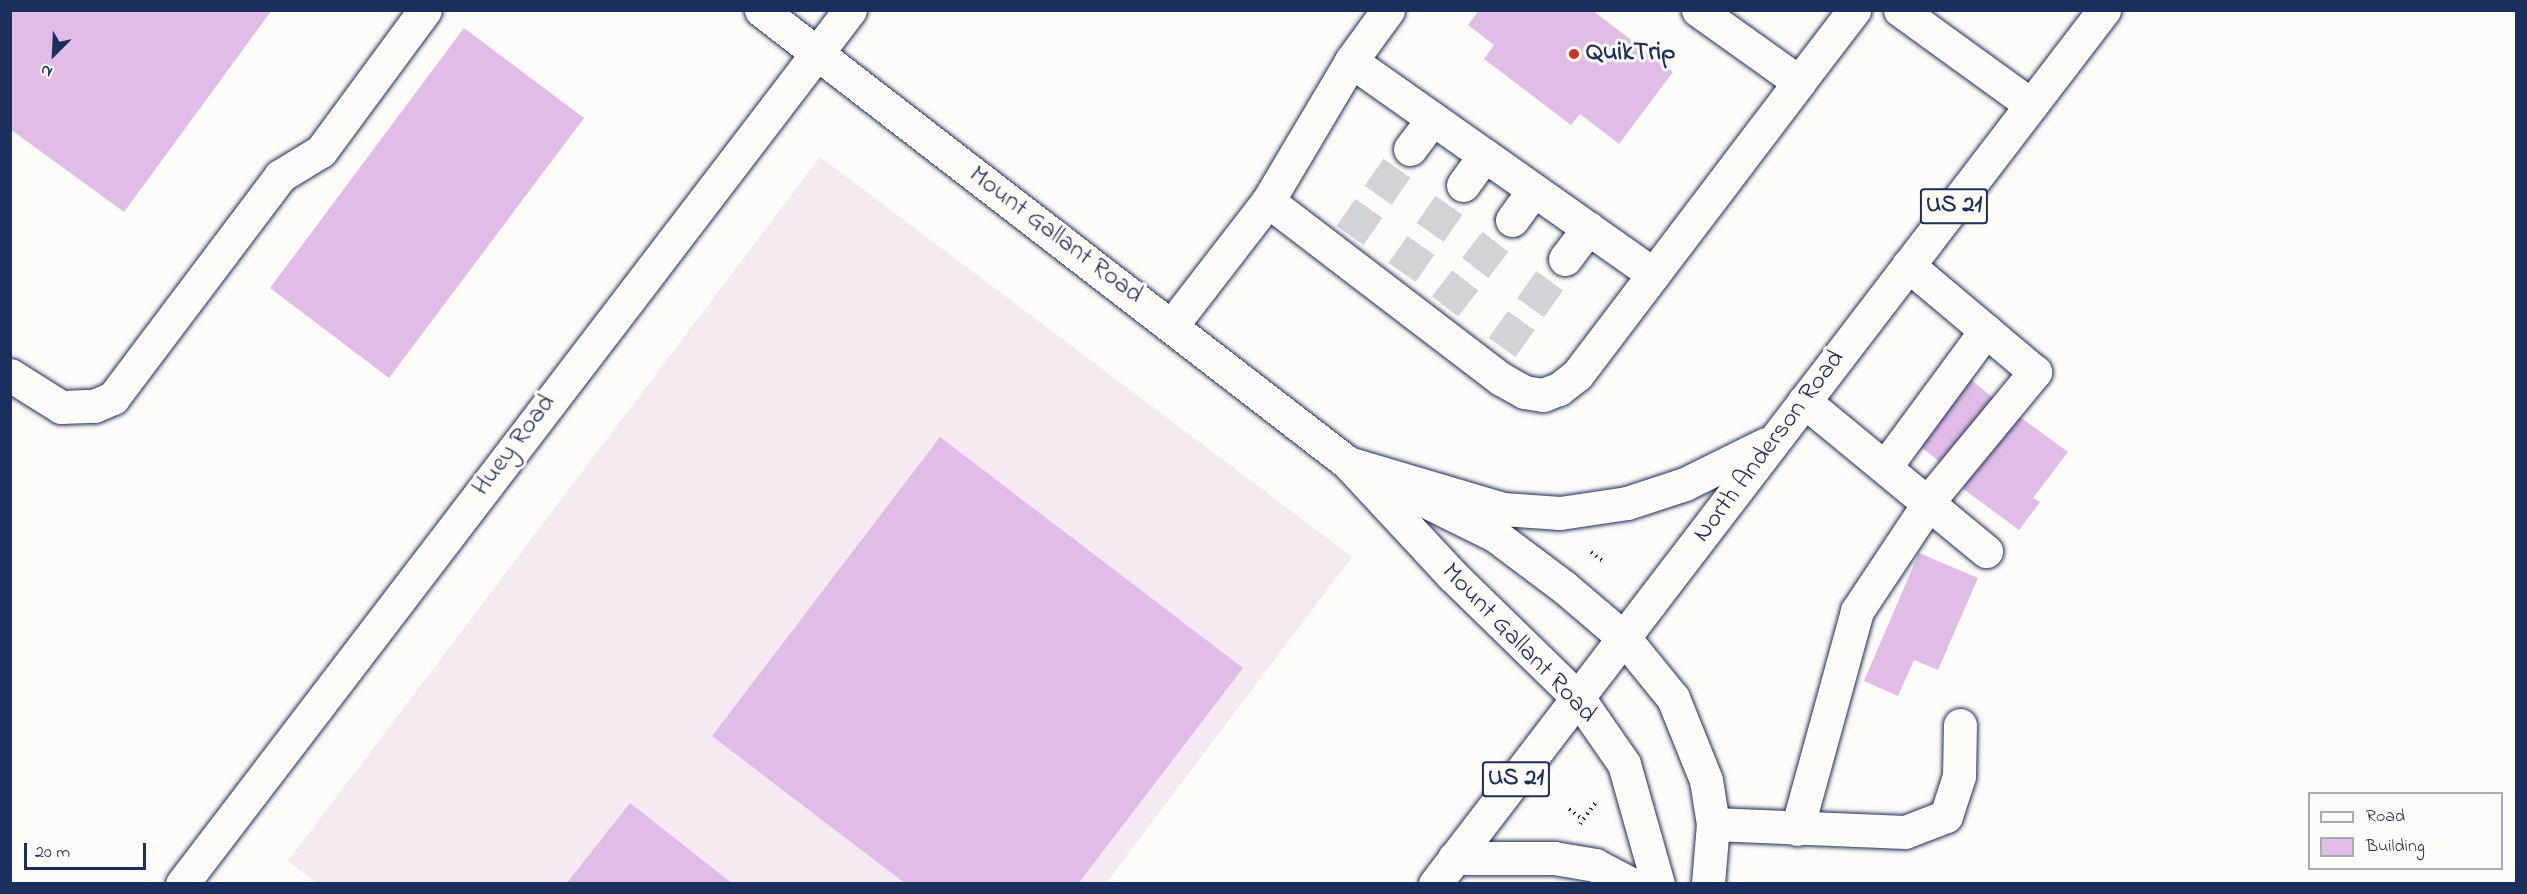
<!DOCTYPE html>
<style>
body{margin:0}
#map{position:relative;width:2527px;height:894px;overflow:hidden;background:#fdfcf7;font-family:"Indie Flower",sans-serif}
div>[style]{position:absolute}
.built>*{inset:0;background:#f5e9f2}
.building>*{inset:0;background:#e1bce6}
.minor-tunnel>*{height:33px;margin-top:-16.5px;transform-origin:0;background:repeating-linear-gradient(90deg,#d0d3d8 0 33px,transparent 0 49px)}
.path>*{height:4px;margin-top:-2px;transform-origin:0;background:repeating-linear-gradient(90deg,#1b2f5e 0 1.5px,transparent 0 6px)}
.roads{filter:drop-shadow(0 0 2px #1b2f5e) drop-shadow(0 0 2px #1b2f5e)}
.minor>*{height:33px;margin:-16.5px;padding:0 16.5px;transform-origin:16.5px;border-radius:16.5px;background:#fdfcf7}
.major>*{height:33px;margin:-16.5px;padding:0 16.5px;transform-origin:16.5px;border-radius:16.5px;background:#fdfcf7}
.dots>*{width:16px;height:16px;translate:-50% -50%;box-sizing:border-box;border:3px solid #fdfcf7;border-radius:50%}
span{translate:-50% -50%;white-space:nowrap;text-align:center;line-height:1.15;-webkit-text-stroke:6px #fdfcf7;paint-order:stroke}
.shield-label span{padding:2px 4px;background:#fdfcf7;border:2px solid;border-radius:4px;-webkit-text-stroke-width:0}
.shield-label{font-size:24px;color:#1b2f5e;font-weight:700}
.poi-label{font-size:26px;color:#1b2f5e;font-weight:700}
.left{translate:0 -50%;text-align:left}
.street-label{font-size:26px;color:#1b2f5e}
.frame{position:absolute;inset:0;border:12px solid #1b2f5e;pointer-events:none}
.legend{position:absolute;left:2308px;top:792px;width:195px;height:78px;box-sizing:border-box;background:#fdfcf7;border:2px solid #a3aaba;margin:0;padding:8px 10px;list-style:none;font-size:18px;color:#1b2f5e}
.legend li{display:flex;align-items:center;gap:12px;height:30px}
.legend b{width:30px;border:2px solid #a3aaba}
.north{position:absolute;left:24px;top:24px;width:60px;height:60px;-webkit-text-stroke:4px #fdfcf7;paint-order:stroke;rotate:204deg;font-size:16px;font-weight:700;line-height:24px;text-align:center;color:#1b2f5e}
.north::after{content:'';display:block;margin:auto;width:21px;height:27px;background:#1b2f5e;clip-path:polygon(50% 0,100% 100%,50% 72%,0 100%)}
.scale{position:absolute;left:24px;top:843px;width:122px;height:27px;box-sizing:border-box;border:3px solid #1b2f5e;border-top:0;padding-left:8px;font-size:18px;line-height:21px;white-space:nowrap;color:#1b2f5e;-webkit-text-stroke:4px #fdfcf7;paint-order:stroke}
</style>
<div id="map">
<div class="built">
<div style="clip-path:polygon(820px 157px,1352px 557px,1106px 883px,318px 884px,288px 861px)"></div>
</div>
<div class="building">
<div style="clip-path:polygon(10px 10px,272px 10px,124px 212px,10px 129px)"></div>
<div style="clip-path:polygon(1479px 10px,1592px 10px,1673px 72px,1619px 144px,1580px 114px,1571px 125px,1484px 59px,1494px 45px,1468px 25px)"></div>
<div style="clip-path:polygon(464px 28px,584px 118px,389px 378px,270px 288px)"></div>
<div style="clip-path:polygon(1962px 372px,1999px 403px,1949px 469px,1912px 440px)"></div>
<div style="clip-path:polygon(2013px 412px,2068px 452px,2033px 498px,2040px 502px,2019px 530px,1958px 485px)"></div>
<div style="clip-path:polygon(940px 437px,1243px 668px,1078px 884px,906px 884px,712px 736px)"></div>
<div style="clip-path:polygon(1919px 553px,1978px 578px,1938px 670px,1914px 660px,1898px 696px,1864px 681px)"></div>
<div style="clip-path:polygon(630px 803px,733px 884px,566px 884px)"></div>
</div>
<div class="minor-tunnel">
<div style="left:1350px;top:235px;width:105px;rotate:-55.1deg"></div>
<div style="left:1402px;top:272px;width:106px;rotate:-55deg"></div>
<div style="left:1445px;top:306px;width:109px;rotate:-52.1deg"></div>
<div style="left:1502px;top:347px;width:108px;rotate:-54.4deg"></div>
</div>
<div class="path">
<div style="left:1591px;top:552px;width:16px;rotate:38deg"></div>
<div style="left:1569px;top:809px;width:18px;rotate:38deg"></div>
<div style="left:1580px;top:824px;width:26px;rotate:-54deg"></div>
</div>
<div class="roads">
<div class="minor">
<div style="left:761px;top:10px;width:741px;rotate:37.66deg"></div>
<div style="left:1348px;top:463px;width:154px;rotate:47.1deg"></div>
<div style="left:1453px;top:576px;width:176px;rotate:44.3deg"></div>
<div style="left:1579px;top:699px;width:79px;rotate:55.3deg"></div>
<div style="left:1624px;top:764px;width:125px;rotate:74.2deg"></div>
<div style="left:1900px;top:10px;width:162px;rotate:35.9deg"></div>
<div style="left:1351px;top:61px;width:370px;rotate:35.2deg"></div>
<div style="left:1799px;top:82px;width:91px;rotate:-52.6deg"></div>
<div style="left:1410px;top:149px;width:38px;rotate:-53deg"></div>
<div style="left:1463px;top:185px;width:37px;rotate:-54deg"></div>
<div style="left:1268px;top:201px;width:293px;rotate:37.4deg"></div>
<div style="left:1501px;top:379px;width:26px;rotate:29deg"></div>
<div style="left:1524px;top:392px;width:19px;rotate:9deg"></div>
<div style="left:1543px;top:395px;width:17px;rotate:-21deg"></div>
<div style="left:1559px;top:389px;width:23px;rotate:-38deg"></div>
<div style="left:1577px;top:375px;width:368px;rotate:-52.8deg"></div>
<div style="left:1799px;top:82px;width:124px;rotate:-144.5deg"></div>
<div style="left:1512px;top:220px;width:37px;rotate:-54deg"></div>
<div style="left:1565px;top:259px;width:39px;rotate:-53deg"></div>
<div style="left:1172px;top:325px;width:157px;rotate:-52.3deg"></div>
<div style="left:1268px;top:201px;width:163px;rotate:-59.3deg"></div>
<div style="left:1351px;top:61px;width:63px;rotate:-54deg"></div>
<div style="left:10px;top:375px;width:60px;rotate:32.1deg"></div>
<div style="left:61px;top:407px;width:33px;rotate:-2deg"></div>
<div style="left:94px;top:406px;width:21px;rotate:-23deg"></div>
<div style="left:113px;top:398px;width:278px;rotate:-53deg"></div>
<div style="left:280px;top:176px;width:48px;rotate:-31.4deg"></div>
<div style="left:321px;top:151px;width:175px;rotate:-53.6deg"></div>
<div style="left:1804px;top:401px;width:236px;rotate:39.5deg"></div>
<div style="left:1885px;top:467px;width:170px;rotate:-53.6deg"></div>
<div style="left:1397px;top:487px;width:110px;rotate:26.3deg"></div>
<div style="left:1496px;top:536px;width:85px;rotate:36.9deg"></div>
<div style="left:1564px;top:587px;width:80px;rotate:40.4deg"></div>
<div style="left:1625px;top:639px;width:76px;rotate:50.9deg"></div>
<div style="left:1673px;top:698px;width:88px;rotate:68.1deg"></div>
<div style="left:1706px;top:780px;width:45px;rotate:81deg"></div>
<div style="left:1713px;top:824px;width:60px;rotate:94.8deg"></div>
<div style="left:1713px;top:824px;width:192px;rotate:2.4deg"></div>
<div style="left:1905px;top:832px;width:44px;rotate:-21.3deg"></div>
<div style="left:1946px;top:816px;width:42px;rotate:-72deg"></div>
<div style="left:1959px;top:776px;width:51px;rotate:-88.9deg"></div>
<div style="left:1797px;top:829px;width:226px;rotate:-74.6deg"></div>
<div style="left:1857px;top:611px;width:143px;rotate:-56.4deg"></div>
<div style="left:1936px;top:492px;width:156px;rotate:-50.5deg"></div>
<div style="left:2035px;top:372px;width:166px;rotate:-139.9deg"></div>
<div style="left:182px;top:884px;width:1100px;rotate:-52.61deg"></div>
</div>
<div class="major">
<div style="left:1348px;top:463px;width:162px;rotate:16.5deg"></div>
<div style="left:1503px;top:509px;width:57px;rotate:4deg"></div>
<div style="left:1560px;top:513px;width:68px;rotate:-8.5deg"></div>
<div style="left:1627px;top:503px;width:61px;rotate:-18.1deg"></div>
<div style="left:1685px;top:484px;width:90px;rotate:-26.3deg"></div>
<div style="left:1454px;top:858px;width:100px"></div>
<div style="left:1554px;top:858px;width:42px;rotate:9.7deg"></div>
<div style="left:1595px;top:865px;width:41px;rotate:27.8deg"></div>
<div style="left:1435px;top:884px;width:1101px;rotate:-52.57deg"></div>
</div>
</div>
<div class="dots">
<div style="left:1574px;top:54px;background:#c8321e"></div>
</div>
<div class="shield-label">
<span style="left:1954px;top:206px">US 21</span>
<span style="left:1516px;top:779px">US 21</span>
</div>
<div class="poi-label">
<span class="left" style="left:1586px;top:54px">QuikTrip</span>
</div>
<div class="street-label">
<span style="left:1055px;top:236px;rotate:37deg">Mount Gallant Road</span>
<span style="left:515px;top:446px;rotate:-53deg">Huey Road</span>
<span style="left:1770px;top:447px;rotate:-53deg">North Anderson Road</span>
<span style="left:1518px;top:644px;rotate:46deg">Mount Gallant Road</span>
</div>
<div class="frame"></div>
<ul class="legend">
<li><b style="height:8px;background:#fdfcf7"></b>Road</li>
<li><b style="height:16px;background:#e1bce6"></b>Building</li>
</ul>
<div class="north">N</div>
<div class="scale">20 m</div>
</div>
